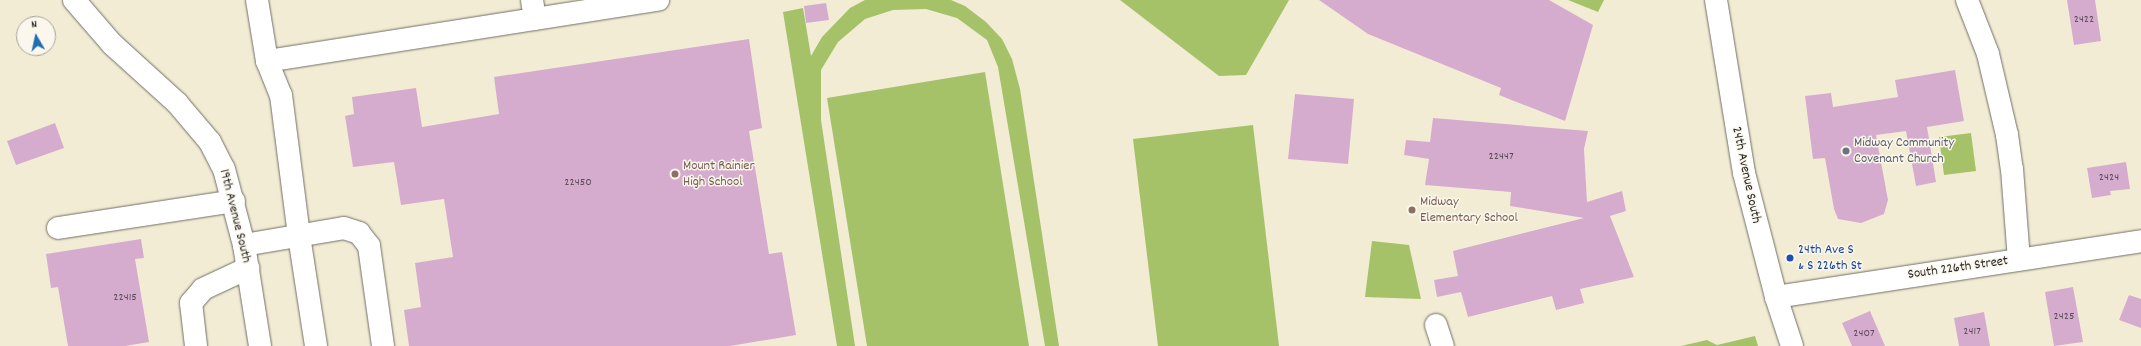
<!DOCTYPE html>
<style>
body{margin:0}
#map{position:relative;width:2141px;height:346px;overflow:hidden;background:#f3ecd5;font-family:Dekko,sans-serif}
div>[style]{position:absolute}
.green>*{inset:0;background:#a5c269}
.building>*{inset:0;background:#d6acce}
.roads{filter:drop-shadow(0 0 1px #716f66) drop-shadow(0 0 1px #716f66)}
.minor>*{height:22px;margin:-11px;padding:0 11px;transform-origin:11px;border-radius:11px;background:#fff}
.dots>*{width:11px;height:11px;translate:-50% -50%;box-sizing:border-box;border:2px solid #fbf7ec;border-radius:50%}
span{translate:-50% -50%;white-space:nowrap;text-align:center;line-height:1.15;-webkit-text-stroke:3px #fbf7ec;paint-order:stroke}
.number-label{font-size:12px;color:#564b54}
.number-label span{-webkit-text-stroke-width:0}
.worship-label{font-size:14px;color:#5b616d}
.left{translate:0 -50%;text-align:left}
.education-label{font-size:14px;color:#785e54}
.street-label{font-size:14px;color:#2b2b2b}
.transit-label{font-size:14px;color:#164399}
.north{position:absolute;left:16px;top:16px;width:40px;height:40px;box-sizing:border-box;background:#fbf7ec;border:1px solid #a8a59f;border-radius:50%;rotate:351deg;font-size:11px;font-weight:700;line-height:16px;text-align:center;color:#2b2b2b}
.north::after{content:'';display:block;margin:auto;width:14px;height:18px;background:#1f6fb2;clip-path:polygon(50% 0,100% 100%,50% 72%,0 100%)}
</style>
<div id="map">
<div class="green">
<div style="clip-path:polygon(865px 0,951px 0,965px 6px,986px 22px,1002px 39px,1012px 59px,1020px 89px,1059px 346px,1045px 346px,998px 67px,987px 40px,957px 18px,926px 9px,893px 10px,865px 19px,838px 42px,821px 70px,821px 120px,855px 346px,837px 346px,783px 12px,803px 8px,811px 56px,822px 37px,850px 8px)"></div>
<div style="clip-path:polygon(1120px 0,1289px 0,1246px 75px,1219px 76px)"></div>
<div style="clip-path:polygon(1568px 0,1604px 0,1598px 12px)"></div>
<div style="clip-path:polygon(985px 72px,1029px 346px,867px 346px,827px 98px)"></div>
<div style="clip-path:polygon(1253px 125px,1279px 346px,1158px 346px,1133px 139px)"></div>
<div style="clip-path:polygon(1971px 133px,1976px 171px,1944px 175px,1939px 137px)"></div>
<div style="clip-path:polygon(1372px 241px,1409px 245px,1421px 299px,1365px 297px)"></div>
<div style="clip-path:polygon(1755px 336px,1758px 346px,1681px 346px,1707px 340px,1717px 345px)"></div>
</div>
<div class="building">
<div style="clip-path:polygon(1319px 0,1549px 0,1593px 25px,1565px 121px,1499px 95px,1501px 88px,1368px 34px)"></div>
<div style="clip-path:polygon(2067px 0,2095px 0,2101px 41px,2074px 45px)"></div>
<div style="clip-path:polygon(826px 3px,829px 20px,806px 23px,804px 6px)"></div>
<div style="clip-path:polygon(749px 39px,762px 128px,749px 131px,769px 254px,782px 252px,796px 335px,730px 346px,409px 346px,404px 310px,421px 307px,415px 263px,453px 257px,444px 199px,401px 205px,394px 162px,353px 167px,345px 116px,354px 114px,352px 97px,416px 88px,422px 127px,499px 114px,494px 77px)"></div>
<div style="clip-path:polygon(1955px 70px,1964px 121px,1927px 127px,1936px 182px,1916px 186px,1906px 131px,1876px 135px,1888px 200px,1884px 214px,1861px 223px,1838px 219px,1834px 209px,1825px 158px,1813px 159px,1805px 96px,1831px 93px,1833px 107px,1898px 97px,1895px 80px)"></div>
<div style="clip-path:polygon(1295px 94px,1354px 99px,1348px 164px,1288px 159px)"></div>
<div style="clip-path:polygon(1433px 118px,1588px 131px,1584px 149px,1587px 202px,1622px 191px,1626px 211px,1610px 216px,1634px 277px,1580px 289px,1584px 303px,1556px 310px,1552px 296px,1468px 317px,1461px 292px,1437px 297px,1434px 280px,1458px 276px,1453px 251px,1584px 218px,1510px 206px,1511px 192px,1425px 185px,1429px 159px,1404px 155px,1406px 140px,1430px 142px)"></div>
<div style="clip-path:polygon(55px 123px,64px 148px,16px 165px,7px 141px)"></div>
<div style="clip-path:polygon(2126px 162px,2130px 189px,2110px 191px,2111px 195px,2092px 198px,2087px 168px)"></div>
<div style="clip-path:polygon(141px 239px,144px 258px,135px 259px,149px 342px,125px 346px,68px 346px,58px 287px,51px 288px,46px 254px)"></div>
<div style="clip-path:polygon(2073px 287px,2083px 342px,2054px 346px,2045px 292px)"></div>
<div style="clip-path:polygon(2129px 295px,2141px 299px,2141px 328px,2119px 320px)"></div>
<div style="clip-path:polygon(1870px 311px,1885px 346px,1852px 346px,1842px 323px)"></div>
<div style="clip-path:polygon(1984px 312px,1990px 346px,1959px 346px,1954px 318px)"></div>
</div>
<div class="roads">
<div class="minor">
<div style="left:74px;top:0;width:58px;rotate:49.2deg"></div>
<div style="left:112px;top:44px;width:88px;rotate:42.2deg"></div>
<div style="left:177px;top:103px;width:51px;rotate:49.8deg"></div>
<div style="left:210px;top:142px;width:30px;rotate:63deg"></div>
<div style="left:224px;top:169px;width:79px;rotate:75.3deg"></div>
<div style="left:244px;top:245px;width:102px;rotate:81deg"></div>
<div style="left:257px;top:0;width:62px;rotate:80.7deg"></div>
<div style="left:267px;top:61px;width:37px;rotate:68deg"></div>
<div style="left:281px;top:95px;width:142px;rotate:82.7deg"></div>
<div style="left:299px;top:236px;width:111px;rotate:81.2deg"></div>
<div style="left:532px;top:0;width:19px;rotate:81deg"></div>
<div style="left:1716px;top:0;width:175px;rotate:80.8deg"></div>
<div style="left:1744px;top:173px;width:128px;rotate:75.5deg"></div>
<div style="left:1776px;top:297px;width:52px;rotate:71.9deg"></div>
<div style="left:1967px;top:0;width:58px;rotate:68.7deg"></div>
<div style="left:1988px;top:54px;width:83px;rotate:76.8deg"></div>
<div style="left:2007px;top:135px;width:34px;rotate:82deg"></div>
<div style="left:2012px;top:169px;width:90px;rotate:85.6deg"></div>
<div style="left:267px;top:61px;width:396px;rotate:-8.9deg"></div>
<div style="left:58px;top:228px;width:178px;rotate:-8.7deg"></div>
<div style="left:244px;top:245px;width:101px;rotate:-9.6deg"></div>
<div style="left:344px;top:228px;width:16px;rotate:18deg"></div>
<div style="left:359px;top:233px;width:16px;rotate:52deg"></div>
<div style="left:369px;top:246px;width:101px;rotate:82deg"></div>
<div style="left:1776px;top:297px;width:369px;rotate:-8.7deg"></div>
<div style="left:1436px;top:325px;width:22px;rotate:72deg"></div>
<div style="left:196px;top:346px;width:43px;rotate:-96.6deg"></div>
<div style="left:191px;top:303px;width:18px;rotate:-49deg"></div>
<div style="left:203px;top:289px;width:50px;rotate:-25deg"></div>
</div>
</div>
<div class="dots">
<div style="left:1846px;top:151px;background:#6b7280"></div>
<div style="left:675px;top:174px;background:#8d6e63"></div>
<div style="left:1412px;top:210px;background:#8d6e63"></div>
<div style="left:1790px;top:258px;background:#1a4fb4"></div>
</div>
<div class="number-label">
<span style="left:2084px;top:20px">2422</span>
<span style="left:1501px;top:157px">22447</span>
<span style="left:2109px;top:178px">2424</span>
<span style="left:578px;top:183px">22450</span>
<span style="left:125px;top:298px">22415</span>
<span style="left:2064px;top:317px">2425</span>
<span style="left:1972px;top:332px">2417</span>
<span style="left:1864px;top:334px">2407</span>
</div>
<div class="worship-label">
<span class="left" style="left:1854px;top:151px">Midway Community<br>Covenant Church</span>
</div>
<div class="education-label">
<span class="left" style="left:683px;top:174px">Mount Rainier<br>High School</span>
<span class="left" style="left:1420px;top:210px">Midway<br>Elementary School</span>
</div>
<div class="street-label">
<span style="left:1746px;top:175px;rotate:78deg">24th Avenue South</span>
<span style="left:235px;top:216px;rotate:76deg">19th Avenue South</span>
<span style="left:1958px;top:268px;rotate:-8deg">South 226th Street</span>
</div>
<div class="transit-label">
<span class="left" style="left:1798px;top:258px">24th Ave S<br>&amp; S 226th St</span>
</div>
<div class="north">N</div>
</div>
